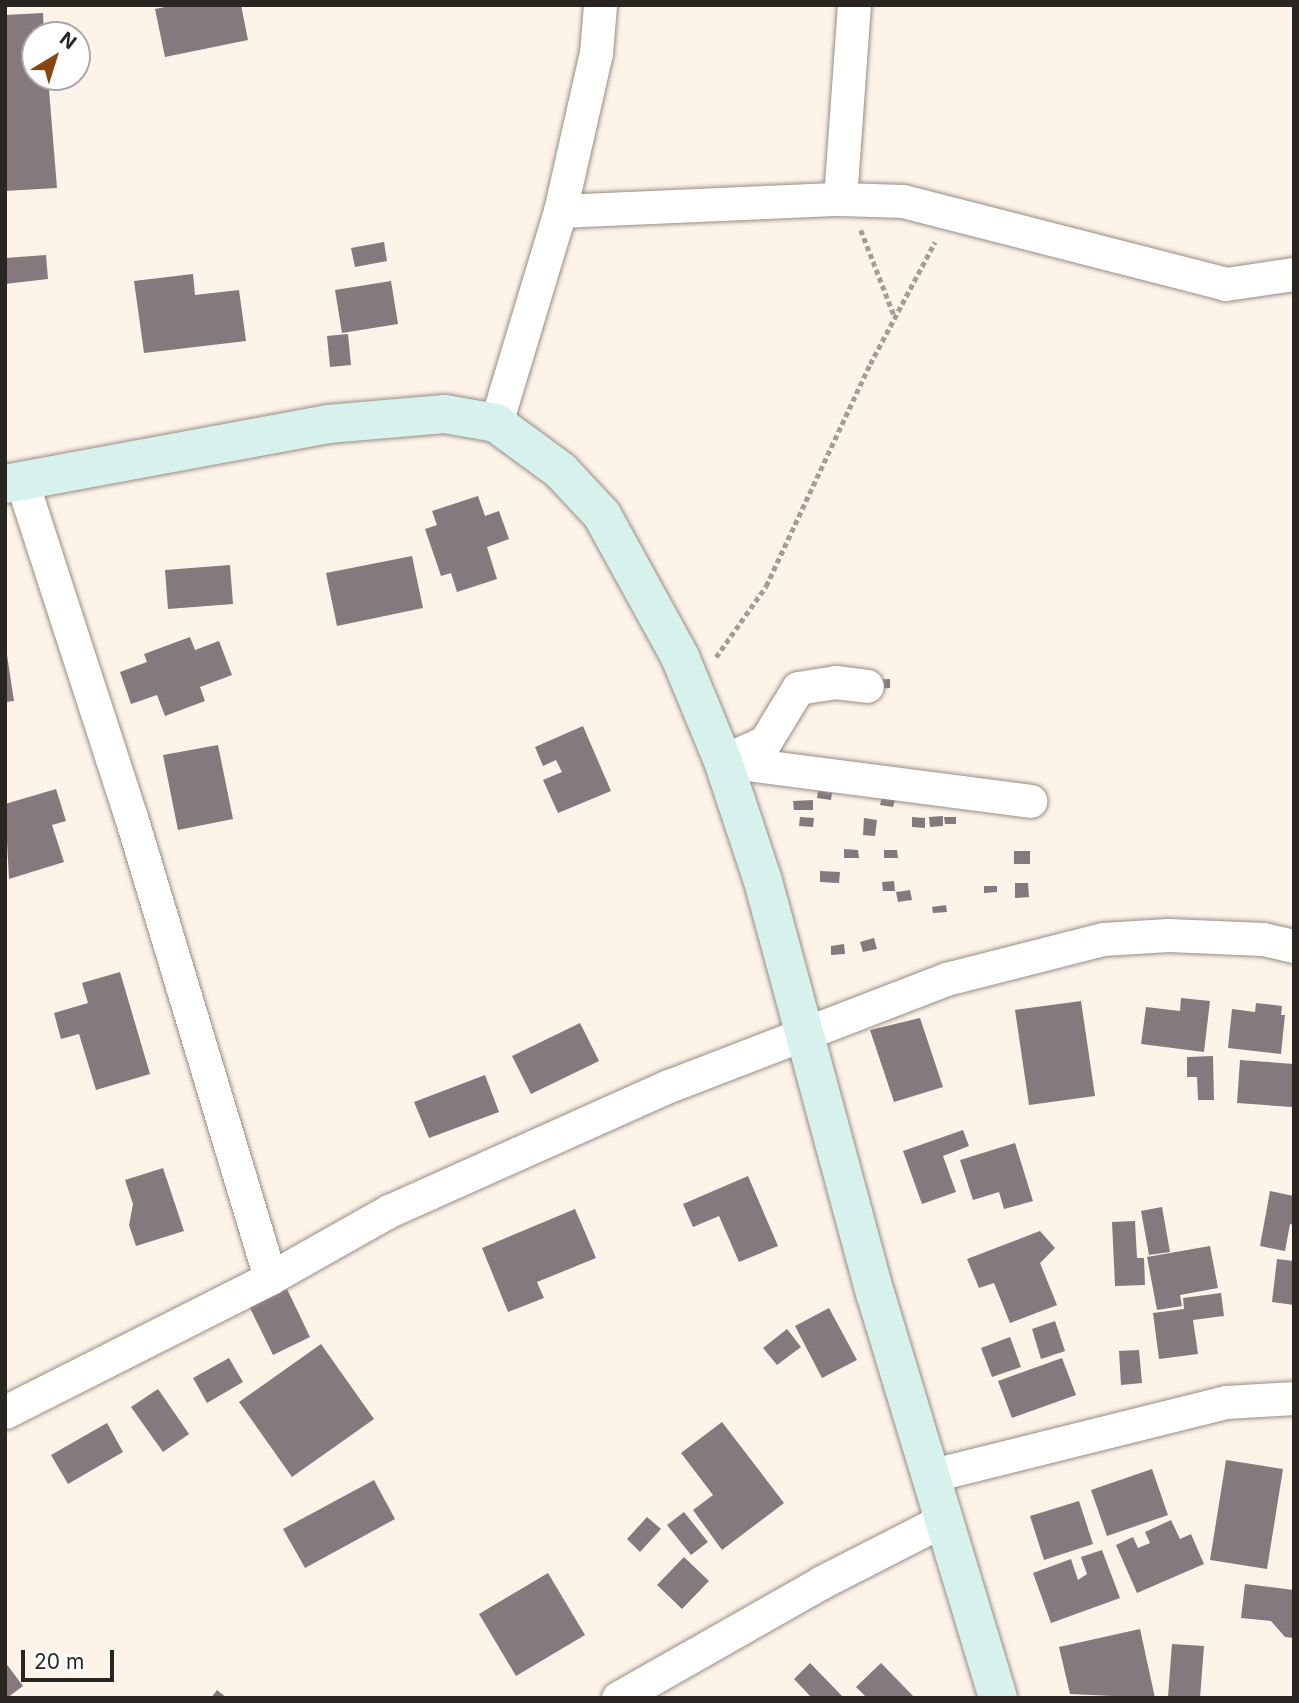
<!DOCTYPE html>
<style>
body{margin:0}
#map{position:relative;width:1299px;height:1703px;overflow:hidden;background:#fdf3e9;font-family:Inter,sans-serif}
div>[style]{position:absolute}
.building>*{inset:0;background:#85797e}
.path>*{height:4.5px;margin-top:-2.25px;transform-origin:0;background:repeating-linear-gradient(90deg,#a49d96 0 5px,transparent 0 8.5px)}
.roads{filter:drop-shadow(0 0 2px #968d84) drop-shadow(0 0 2px #968d84)}
.street>*{height:33px;margin:-16.5px;padding:0 16.5px;transform-origin:16.5px;border-radius:16.5px;background:#fff}
.secondary>*{height:38px;margin:-19px;padding:0 19px;transform-origin:19px;border-radius:19px;background:#d7f2ed}
span{translate:-50% -50%;white-space:nowrap;text-align:center;line-height:1.15;-webkit-text-stroke:6px #fff;paint-order:stroke}
.frame{position:absolute;inset:0;border:7px solid #292622;pointer-events:none}
.north{position:absolute;left:21px;top:21px;width:70px;height:70px;box-sizing:border-box;background:#fff;border:2px solid #a9a8a7;border-radius:50%;rotate:38deg;font-size:19px;font-weight:700;line-height:28px;text-align:center;color:#292622}
.north::after{content:'';display:block;margin:auto;width:24px;height:32px;background:#884712;clip-path:polygon(50% 0,100% 100%,50% 72%,0 100%)}
.scale{position:absolute;left:21px;top:1650px;width:93px;height:32px;box-sizing:border-box;border:4px solid #292622;border-top:0;padding-left:9px;font-size:21px;line-height:24px;white-space:nowrap;color:#292622;-webkit-text-stroke:5px #fff;paint-order:stroke}
</style>
<div id="map">
<div class="building">
<div style="clip-path:polygon(175px 5px,241px 5px,248px 40px,165px 57px,155px 9px)"></div>
<div style="clip-path:polygon(43px 13px,44px 35px,35px 35px,35px 77px,48px 77px,57px 188px,5px 191px,5px 15px)"></div>
<div style="clip-path:polygon(384px 242px,387px 261px,355px 267px,351px 248px)"></div>
<div style="clip-path:polygon(46px 255px,48px 279px,5px 284px,5px 258px)"></div>
<div style="clip-path:polygon(193px 274px,195px 295px,239px 290px,246px 341px,144px 353px,134px 281px)"></div>
<div style="clip-path:polygon(391px 281px,398px 324px,342px 333px,335px 290px)"></div>
<div style="clip-path:polygon(348px 334px,351px 365px,330px 367px,327px 336px)"></div>
<div style="clip-path:polygon(478px 496px,485px 516px,499px 511px,509px 539px,487px 547px,497px 579px,457px 592px,451px 573px,441px 576px,425px 529px,437px 525px,432px 511px)"></div>
<div style="clip-path:polygon(412px 556px,423px 608px,337px 626px,326px 573px)"></div>
<div style="clip-path:polygon(230px 565px,233px 604px,168px 609px,165px 570px)"></div>
<div style="clip-path:polygon(190px 637px,195px 650px,219px 641px,232px 675px,200px 687px,205px 701px,165px 716px,157px 695px,131px 704px,120px 672px,147px 662px,144px 654px)"></div>
<div style="clip-path:polygon(7px 655px,14px 701px,5px 702px,5px 656px)"></div>
<div style="clip-path:polygon(890px 679px,890px 688px,875px 689px,874px 680px)"></div>
<div style="clip-path:polygon(583px 726px,611px 791px,558px 813px,543px 780px,562px 772px,556px 760px,543px 766px,535px 747px)"></div>
<div style="clip-path:polygon(218px 745px,233px 819px,178px 830px,163px 755px)"></div>
<div style="clip-path:polygon(56px 789px,66px 821px,52px 825px,64px 862px,9px 879px,5px 804px)"></div>
<div style="clip-path:polygon(818px 791px,832px 793px,831px 800px,817px 798px)"></div>
<div style="clip-path:polygon(882px 797px,895px 799px,893px 807px,880px 805px)"></div>
<div style="clip-path:polygon(813px 800px,813px 810px,794px 810px,793px 801px)"></div>
<div style="clip-path:polygon(943px 816px,943px 826px,930px 827px,929px 817px)"></div>
<div style="clip-path:polygon(800px 817px,814px 818px,813px 827px,799px 826px)"></div>
<div style="clip-path:polygon(912px 817px,925px 818px,925px 828px,912px 827px)"></div>
<div style="clip-path:polygon(944px 817px,956px 817px,956px 824px,945px 824px)"></div>
<div style="clip-path:polygon(864px 818px,877px 820px,875px 836px,863px 835px)"></div>
<div style="clip-path:polygon(844px 849px,858px 850px,859px 858px,844px 858px)"></div>
<div style="clip-path:polygon(884px 850px,897px 850px,898px 858px,884px 858px)"></div>
<div style="clip-path:polygon(1014px 851px,1030px 851px,1030px 864px,1014px 864px)"></div>
<div style="clip-path:polygon(820px 871px,840px 872px,839px 883px,820px 882px)"></div>
<div style="clip-path:polygon(894px 881px,895px 891px,883px 891px,882px 882px)"></div>
<div style="clip-path:polygon(1015px 883px,1028px 883px,1029px 897px,1015px 898px)"></div>
<div style="clip-path:polygon(984px 886px,997px 886px,997px 892px,984px 893px)"></div>
<div style="clip-path:polygon(910px 890px,912px 900px,898px 902px,896px 892px)"></div>
<div style="clip-path:polygon(946px 905px,947px 912px,933px 913px,932px 907px)"></div>
<div style="clip-path:polygon(874px 938px,877px 949px,863px 952px,860px 942px)"></div>
<div style="clip-path:polygon(844px 944px,845px 954px,831px 955px,831px 946px)"></div>
<div style="clip-path:polygon(120px 972px,150px 1074px,96px 1090px,79px 1034px,61px 1039px,54px 1013px,88px 1003px,82px 983px)"></div>
<div style="clip-path:polygon(1181px 998px,1210px 1001px,1204px 1052px,1141px 1044px,1146px 1007px,1180px 1011px)"></div>
<div style="clip-path:polygon(1081px 1001px,1095px 1096px,1029px 1105px,1015px 1010px)"></div>
<div style="clip-path:polygon(1256px 1003px,1282px 1006px,1281px 1015px,1285px 1015px,1281px 1054px,1228px 1048px,1232px 1009px,1255px 1012px)"></div>
<div style="clip-path:polygon(920px 1018px,943px 1087px,894px 1102px,870px 1030px)"></div>
<div style="clip-path:polygon(580px 1023px,599px 1061px,531px 1094px,512px 1056px)"></div>
<div style="clip-path:polygon(1213px 1056px,1214px 1100px,1198px 1100px,1197px 1077px,1187px 1077px,1187px 1057px)"></div>
<div style="clip-path:polygon(1240px 1060px,1294px 1064px,1292px 1107px,1237px 1103px)"></div>
<div style="clip-path:polygon(485px 1075px,499px 1112px,429px 1138px,414px 1102px)"></div>
<div style="clip-path:polygon(963px 1130px,969px 1146px,943px 1156px,956px 1192px,922px 1204px,903px 1151px)"></div>
<div style="clip-path:polygon(1015px 1143px,1033px 1201px,1004px 1209px,999px 1192px,973px 1200px,960px 1160px)"></div>
<div style="clip-path:polygon(163px 1168px,184px 1231px,136px 1246px,129px 1225px,133px 1204px,125px 1180px)"></div>
<div style="clip-path:polygon(748px 1176px,778px 1246px,739px 1262px,719px 1216px,693px 1227px,683px 1204px)"></div>
<div style="clip-path:polygon(1270px 1191px,1294px 1196px,1294px 1225px,1290px 1224px,1285px 1251px,1260px 1246px)"></div>
<div style="clip-path:polygon(1162px 1207px,1170px 1252px,1149px 1255px,1141px 1211px)"></div>
<div style="clip-path:polygon(575px 1209px,596px 1258px,537px 1282px,544px 1298px,508px 1312px,482px 1248px)"></div>
<div style="clip-path:polygon(1135px 1221px,1137px 1258px,1144px 1258px,1145px 1285px,1115px 1286px,1112px 1222px)"></div>
<div style="clip-path:polygon(1040px 1231px,1055px 1248px,1040px 1263px,1057px 1305px,1010px 1323px,994px 1283px,979px 1288px,967px 1259px)"></div>
<div style="clip-path:polygon(1210px 1246px,1218px 1288px,1180px 1295px,1182px 1306px,1157px 1310px,1147px 1257px)"></div>
<div style="clip-path:polygon(1277px 1259px,1294px 1261px,1294px 1305px,1272px 1302px)"></div>
<div style="clip-path:polygon(287px 1289px,310px 1337px,273px 1355px,249px 1306px)"></div>
<div style="clip-path:polygon(1221px 1293px,1224px 1316px,1193px 1320px,1198px 1354px,1159px 1359px,1153px 1313px,1184px 1309px,1183px 1298px)"></div>
<div style="clip-path:polygon(829px 1308px,857px 1360px,822px 1378px,795px 1326px)"></div>
<div style="clip-path:polygon(1055px 1321px,1065px 1351px,1041px 1359px,1032px 1329px)"></div>
<div style="clip-path:polygon(787px 1329px,801px 1347px,777px 1365px,763px 1348px)"></div>
<div style="clip-path:polygon(1010px 1337px,1021px 1367px,992px 1377px,981px 1348px)"></div>
<div style="clip-path:polygon(321px 1344px,374px 1419px,292px 1477px,239px 1402px)"></div>
<div style="clip-path:polygon(1139px 1350px,1142px 1383px,1121px 1385px,1119px 1351px)"></div>
<div style="clip-path:polygon(229px 1358px,243px 1382px,207px 1403px,193px 1378px)"></div>
<div style="clip-path:polygon(1062px 1358px,1076px 1395px,1012px 1418px,998px 1381px)"></div>
<div style="clip-path:polygon(158px 1389px,189px 1434px,163px 1452px,131px 1407px)"></div>
<div style="clip-path:polygon(722px 1422px,784px 1503px,722px 1550px,693px 1510px,713px 1495px,681px 1453px)"></div>
<div style="clip-path:polygon(107px 1423px,123px 1452px,68px 1484px,51px 1455px)"></div>
<div style="clip-path:polygon(1226px 1460px,1283px 1469px,1267px 1569px,1210px 1560px)"></div>
<div style="clip-path:polygon(1152px 1469px,1168px 1515px,1107px 1536px,1091px 1490px)"></div>
<div style="clip-path:polygon(374px 1480px,395px 1519px,305px 1568px,283px 1529px)"></div>
<div style="clip-path:polygon(1079px 1501px,1093px 1544px,1044px 1560px,1030px 1516px)"></div>
<div style="clip-path:polygon(684px 1512px,708px 1542px,691px 1555px,667px 1525px)"></div>
<div style="clip-path:polygon(647px 1517px,661px 1529px,640px 1552px,627px 1539px)"></div>
<div style="clip-path:polygon(1171px 1520px,1180px 1539px,1191px 1534px,1204px 1564px,1137px 1593px,1116px 1545px,1133px 1537px,1138px 1548px,1150px 1543px,1145px 1532px)"></div>
<div style="clip-path:polygon(1102px 1550px,1120px 1598px,1051px 1623px,1033px 1573px,1071px 1559px,1078px 1580px,1087px 1574px,1081px 1557px)"></div>
<div style="clip-path:polygon(684px 1557px,709px 1581px,682px 1609px,657px 1585px)"></div>
<div style="clip-path:polygon(548px 1573px,585px 1635px,516px 1676px,479px 1614px)"></div>
<div style="clip-path:polygon(1245px 1584px,1294px 1590px,1294px 1638px,1285px 1637px,1271px 1621px,1241px 1618px)"></div>
<div style="clip-path:polygon(1140px 1629px,1155px 1698px,1070px 1694px,1059px 1647px)"></div>
<div style="clip-path:polygon(1172px 1644px,1204px 1646px,1200px 1698px,1168px 1697px)"></div>
<div style="clip-path:polygon(5px 1662px,23px 1686px,7px 1698px,5px 1698px)"></div>
<div style="clip-path:polygon(810px 1663px,844px 1698px,812px 1698px,794px 1679px)"></div>
<div style="clip-path:polygon(881px 1663px,915px 1698px,867px 1698px,856px 1687px)"></div>
<div style="clip-path:polygon(217px 1690px,227px 1698px,211px 1698px)"></div>
</div>
<div class="path">
<div style="left:861px;top:230px;width:91px;rotate:68.8deg"></div>
<div style="left:716px;top:657px;width:87px;rotate:-54.8deg"></div>
<div style="left:766px;top:586px;width:245px;rotate:-64.9deg"></div>
<div style="left:870px;top:364px;width:138px;rotate:-62deg"></div>
</div>
<div class="roads">
<div class="street">
<div style="left:840px;top:199px;width:195px;rotate:-85.9deg"></div>
<div style="left:560px;top:211px;width:280px;rotate:-2.5deg"></div>
<div style="left:840px;top:199px;width:63px;rotate:1.8deg"></div>
<div style="left:903px;top:201px;width:333px;rotate:14.4deg"></div>
<div style="left:1226px;top:284px;width:69px;rotate:-8.4deg"></div>
<div style="left:496px;top:423px;width:221px;rotate:-73.2deg"></div>
<div style="left:560px;top:211px;width:162px;rotate:-77.2deg"></div>
<div style="left:596px;top:53px;width:48px;rotate:-85.2deg"></div>
<div style="left:22px;top:482px;width:352px;rotate:72deg"></div>
<div style="left:131px;top:817px;width:481px;rotate:73.2deg"></div>
<div style="left:723px;top:761px;width:310px;rotate:7.4deg"></div>
<div style="left:723px;top:761px;width:46px;rotate:-24.3deg"></div>
<div style="left:765px;top:742px;width:63px;rotate:-58.6deg"></div>
<div style="left:798px;top:688px;width:37px;rotate:-9deg"></div>
<div style="left:835px;top:682px;width:32px;rotate:7deg"></div>
<div style="left:5px;top:1412px;width:297px;rotate:-26.8deg"></div>
<div style="left:270px;top:1278px;width:137px;rotate:-29.4deg"></div>
<div style="left:389px;top:1211px;width:307px;rotate:-24.1deg"></div>
<div style="left:669px;top:1086px;width:297px;rotate:-21.1deg"></div>
<div style="left:946px;top:979px;width:162px;rotate:-14.3deg"></div>
<div style="left:1103px;top:939px;width:65px;rotate:-3.5deg"></div>
<div style="left:1168px;top:935px;width:95px;rotate:2.4deg"></div>
<div style="left:1263px;top:939px;width:32px;rotate:13deg"></div>
<div style="left:929px;top:1476px;width:306px;rotate:-14deg"></div>
<div style="left:1226px;top:1402px;width:68px;rotate:-3.4deg"></div>
<div style="left:618px;top:1698px;width:235px;rotate:-29.6deg"></div>
<div style="left:822px;top:1582px;width:136px;rotate:-27.1deg"></div>
</div>
<div class="secondary">
<div style="left:5px;top:484px;width:329px;rotate:-10.5deg"></div>
<div style="left:328px;top:424px;width:117px;rotate:-4.9deg"></div>
<div style="left:445px;top:414px;width:52px;rotate:10deg"></div>
<div style="left:496px;top:423px;width:81px;rotate:36.4deg"></div>
<div style="left:561px;top:471px;width:60px;rotate:47deg"></div>
<div style="left:602px;top:515px;width:162px;rotate:61.2deg"></div>
<div style="left:680px;top:657px;width:113px;rotate:67.5deg"></div>
<div style="left:723px;top:761px;width:126px;rotate:71.6deg"></div>
<div style="left:763px;top:881px;width:430px;rotate:74.8deg"></div>
<div style="left:876px;top:1296px;width:420px;rotate:73.1deg"></div>
</div>
</div>
<div class="frame"></div>
<div class="north">N</div>
<div class="scale">20 m</div>
</div>
